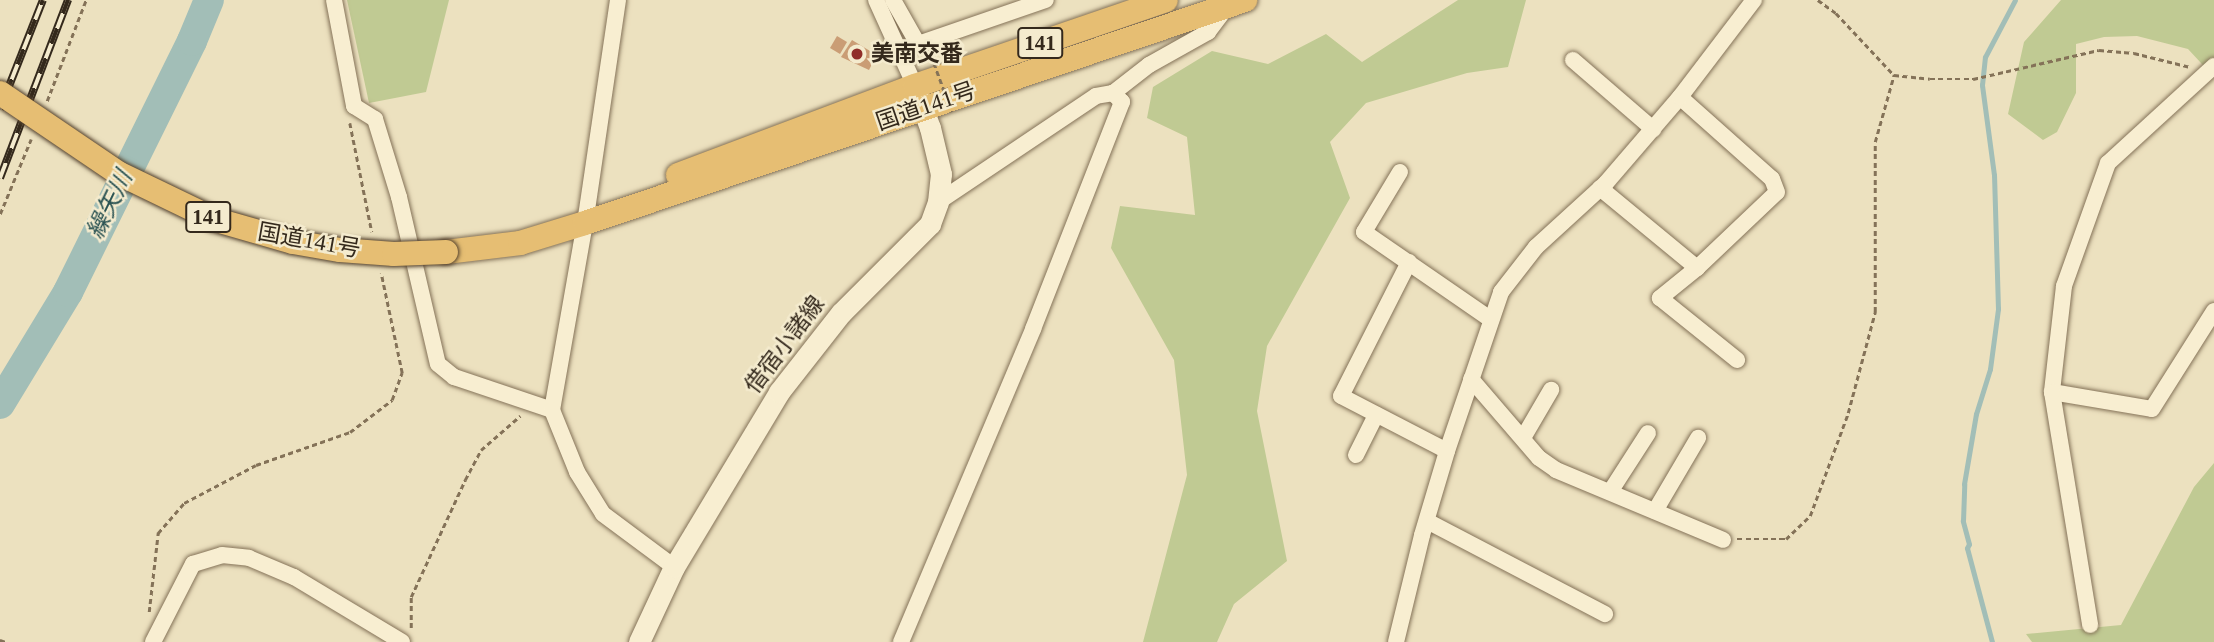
<!DOCTYPE html>
<meta charset="utf-8">
<style>
body{margin:0}
#map{position:relative;width:2214px;height:642px;overflow:hidden;background:#ece1bf;font-family:"Times New Roman","Noto Sans JP",serif}
div>[style]{position:absolute}
.green>*{inset:0;background:#c0ca93}
.stream>*{height:5px;margin:-2.5px;padding:0 2.5px;transform-origin:2.5px;border-radius:2.5px;background:#a2beb7}
.river>*{height:30px;margin:-15px;padding:0 15px;transform-origin:15px;border-radius:15px;background:#a2beb7}
.building>*{inset:0;background:#ca9d75}
.path>*{height:2.5px;margin-top:-1.25px;transform-origin:0;background:repeating-linear-gradient(90deg,#847258 0 5px,transparent 0 8.5px)}
.roads{filter:drop-shadow(0 0 2px #847258) drop-shadow(0 0 2px #847258)}
.minor>*{height:16px;margin:-8px;padding:0 8px;transform-origin:8px;border-radius:8px;background:#f8eed1}
.secondary>*{height:21px;margin:-10.5px;padding:0 10.5px;transform-origin:10.5px;border-radius:10.5px;background:#f8eed1}
.trunk>*{height:24px;margin:-12px;padding:0 12px;transform-origin:12px;border-radius:12px;background:#e6be73}
.rail>*{height:8px;margin-top:-4px;transform-origin:0;background:repeating-linear-gradient(90deg,#f4ebce 0 16px,#34291c 0 32px);box-sizing:border-box;border-block:2px solid #34291c}
.path-bridge>*{height:2.5px;margin-top:-1.25px;transform-origin:0;background:repeating-linear-gradient(90deg,#847258 0 5px,transparent 0 8.5px)}
.bridges{filter:drop-shadow(0 0 2px #52402c) drop-shadow(0 0 2px #52402c)}
.trunk-bridge>*{height:24px;margin:-12px;padding:0 12px;transform-origin:12px;border-radius:12px;background:#e6be73}
.dots>*{width:19px;height:19px;translate:-50% -50%;box-sizing:border-box;border:4px solid #f4ebce;border-radius:50%}
span{translate:-50% -50%;white-space:nowrap;text-align:center;line-height:1.15;-webkit-text-stroke:5px #f4ebce;paint-order:stroke}
.shield-label span{padding:2px 5px;background:#f4ebce;border:2px solid;border-radius:5px;-webkit-text-stroke-width:0}
.shield-label{font-size:21px;color:#34291c;font-weight:700}
.poi-label{font-size:23px;color:#34291c;font-weight:700}
.left{translate:0 -50%;text-align:left}
.street-label{font-size:23px;color:#34291c}
.water-label{font-size:24px;color:#2b5353;font-style:italic}
</style>
<div id="map">
<div class="green">
<div style="clip-path:polygon(347px 0,449px 0,426px 92px,369px 103px)"></div>
<div style="clip-path:polygon(1458px 0,1526px 0,1508px 67px,1467px 73px,1366px 103px,1330px 142px,1350px 198px,1267px 346px,1257px 411px,1287px 561px,1234px 604px,1217px 642px,1143px 642px,1187px 475px,1174px 360px,1111px 248px,1120px 206px,1195px 215px,1187px 137px,1147px 118px,1153px 87px,1212px 51px,1268px 64px,1326px 34px,1362px 62px)"></div>
<div style="clip-path:polygon(2061px 0,2214px 0,2214px 77px,2188px 49px,2137px 36px,2104px 37px,2076px 44px,2076px 93px,2057px 132px,2043px 140px,2008px 114px,2024px 42px)"></div>
<div style="clip-path:polygon(2214px 463px,2214px 642px,2032px 642px,2026px 634px,2121px 625px,2194px 487px)"></div>
</div>
<div class="stream">
<div style="left:1992px;top:642px;width:97px;rotate:-104.9deg"></div>
<div style="left:1967px;top:548px;width:4px;rotate:-63deg"></div>
<div style="left:1969px;top:544px;width:24px;rotate:-105deg"></div>
<div style="left:1963px;top:521px;width:37px;rotate:-88deg"></div>
<div style="left:1964px;top:484px;width:71px;rotate:-80.3deg"></div>
<div style="left:1976px;top:414px;width:47px;rotate:-72.7deg"></div>
<div style="left:1990px;top:369px;width:61px;rotate:-82.4deg"></div>
<div style="left:1998px;top:309px;width:134px;rotate:-91.7deg"></div>
<div style="left:1994px;top:175px;width:91px;rotate:-97.6deg"></div>
<div style="left:1982px;top:85px;width:28px;rotate:-84deg"></div>
<div style="left:1985px;top:57px;width:64px;rotate:-62.2deg"></div>
</div>
<div class="river">
<div style="left:0;top:404px;width:131px;rotate:-58.7deg"></div>
<div style="left:68px;top:292px;width:280px;rotate:-63.7deg"></div>
<div style="left:192px;top:41px;width:44px;rotate:-67.5deg"></div>
</div>
<div class="building">
<div style="clip-path:polygon(837px 36px,847px 42px,840px 54px,830px 48px)"></div>
<div style="clip-path:polygon(852px 40px,870px 51px,874px 60px,869px 70px,841px 57px)"></div>
</div>
<div class="path">
<div style="left:1818px;top:0;width:22px;rotate:36deg"></div>
<div style="left:1836px;top:13px;width:85px;rotate:46.9deg"></div>
<div style="left:1894px;top:75px;width:36px;rotate:6deg"></div>
<div style="left:1930px;top:79px;width:43px"></div>
<div style="left:1973px;top:79px;width:129px;rotate:-13deg"></div>
<div style="left:2099px;top:50px;width:35px;rotate:5deg"></div>
<div style="left:2134px;top:53px;width:58px;rotate:14deg"></div>
<div style="left:47px;top:101px;width:108px;rotate:-68.9deg"></div>
<div style="left:350px;top:123px;width:111px;rotate:78.6deg"></div>
<div style="left:0;top:214px;width:81px;rotate:-67.5deg"></div>
<div style="left:1737px;top:539px;width:49px"></div>
<div style="left:1786px;top:539px;width:33px;rotate:-44deg"></div>
<div style="left:1810px;top:516px;width:110px;rotate:-69.7deg"></div>
<div style="left:1848px;top:413px;width:105px;rotate:-75deg"></div>
<div style="left:1875px;top:312px;width:170px;rotate:-90deg"></div>
<div style="left:1875px;top:142px;width:70px;rotate:-74.2deg"></div>
<div style="left:149px;top:612px;width:80px;rotate:-83.5deg"></div>
<div style="left:158px;top:533px;width:40px;rotate:-49deg"></div>
<div style="left:184px;top:503px;width:81px;rotate:-27.8deg"></div>
<div style="left:256px;top:465px;width:100px;rotate:-19.3deg"></div>
<div style="left:350px;top:432px;width:53px;rotate:-37.3deg"></div>
<div style="left:392px;top:400px;width:29px;rotate:-70deg"></div>
<div style="left:402px;top:373px;width:102px;rotate:-101.9deg"></div>
<div style="left:411px;top:628px;width:31px;rotate:-90deg"></div>
<div style="left:411px;top:597px;width:129px;rotate:-65.2deg"></div>
<div style="left:465px;top:480px;width:34px;rotate:-62deg"></div>
<div style="left:481px;top:450px;width:52px;rotate:-41.1deg"></div>
<div style="left:0;top:640px;width:6px;rotate:18deg"></div>
</div>
<div class="roads">
<div class="minor">
<div style="left:334px;top:0;width:108px;rotate:79.3deg"></div>
<div style="left:354px;top:106px;width:25px;rotate:32deg"></div>
<div style="left:375px;top:119px;width:82px;rotate:72.9deg"></div>
<div style="left:399px;top:197px;width:171px;rotate:76.9deg"></div>
<div style="left:438px;top:364px;width:21px;rotate:39deg"></div>
<div style="left:454px;top:377px;width:103px;rotate:18.6deg"></div>
<div style="left:618px;top:0;width:225px;rotate:98.4deg"></div>
<div style="left:585px;top:223px;width:190px;rotate:100deg"></div>
<div style="left:552px;top:410px;width:67px;rotate:68deg"></div>
<div style="left:577px;top:472px;width:49px;rotate:58.2deg"></div>
<div style="left:603px;top:514px;width:89px;rotate:36.7deg"></div>
<div style="left:876px;top:0;width:94px;rotate:65.6deg"></div>
<div style="left:893px;top:0;width:51px;rotate:60.4deg"></div>
<div style="left:918px;top:44px;width:135px;rotate:-19deg"></div>
<div style="left:1573px;top:60px;width:106px;rotate:40.8deg"></div>
<div style="left:2214px;top:66px;width:144px;rotate:137.5deg"></div>
<div style="left:2108px;top:163px;width:131px;rotate:109.7deg"></div>
<div style="left:2064px;top:286px;width:107px;rotate:96.5deg"></div>
<div style="left:2052px;top:392px;width:101px;rotate:9.6deg"></div>
<div style="left:2152px;top:409px;width:116px;rotate:-57.7deg"></div>
<div style="left:1113px;top:93px;width:46px;rotate:-37.9deg"></div>
<div style="left:1149px;top:65px;width:68px;rotate:-29.2deg"></div>
<div style="left:1208px;top:32px;width:31px;rotate:-53deg"></div>
<div style="left:1400px;top:172px;width:70px;rotate:121deg"></div>
<div style="left:1364px;top:232px;width:153px;rotate:34.6deg"></div>
<div style="left:1600px;top:188px;width:126px;rotate:39.5deg"></div>
<div style="left:1697px;top:268px;width:110px;rotate:-43.5deg"></div>
<div style="left:1777px;top:192px;width:14px;rotate:-111deg"></div>
<div style="left:1772px;top:179px;width:123px;rotate:-138.3deg"></div>
<div style="left:1409px;top:262px;width:150px;rotate:116.9deg"></div>
<div style="left:1341px;top:396px;width:119px;rotate:27.4deg"></div>
<div style="left:1697px;top:268px;width:48px;rotate:141deg"></div>
<div style="left:1660px;top:298px;width:99px;rotate:38.8deg"></div>
<div style="left:1471px;top:379px;width:104px;rotate:49.3deg"></div>
<div style="left:1539px;top:458px;width:21px;rotate:35deg"></div>
<div style="left:1556px;top:470px;width:181px;rotate:22.7deg"></div>
<div style="left:2052px;top:392px;width:236px;rotate:80.7deg"></div>
<div style="left:1523px;top:438px;width:56px;rotate:-59.7deg"></div>
<div style="left:1356px;top:455px;width:45px;rotate:-63.4deg"></div>
<div style="left:1610px;top:492px;width:70px;rotate:-57.2deg"></div>
<div style="left:1655px;top:511px;width:85px;rotate:-59.5deg"></div>
<div style="left:1427px;top:521px;width:201px;rotate:27.6deg"></div>
<div style="left:153px;top:642px;width:88px;rotate:-62.9deg"></div>
<div style="left:193px;top:564px;width:30px;rotate:-17deg"></div>
<div style="left:222px;top:555px;width:27px;rotate:6deg"></div>
<div style="left:249px;top:558px;width:49px;rotate:22.9deg"></div>
<div style="left:294px;top:577px;width:126px;rotate:31deg"></div>
<div style="left:901px;top:642px;width:340px;rotate:-67.1deg"></div>
<div style="left:1033px;top:329px;width:244px;rotate:-68.6deg"></div>
<div style="left:1122px;top:102px;width:13px;rotate:-135deg"></div>
<div style="left:1113px;top:93px;width:17px;rotate:170deg"></div>
<div style="left:1096px;top:96px;width:190px;rotate:146.1deg"></div>
<div style="left:1396px;top:642px;width:110px;rotate:-76.3deg"></div>
<div style="left:1422px;top:535px;width:88px;rotate:-73.4deg"></div>
<div style="left:1447px;top:451px;width:168px;rotate:-71.2deg"></div>
<div style="left:1501px;top:292px;width:57px;rotate:-52.1deg"></div>
<div style="left:1536px;top:247px;width:95px;rotate:-42.4deg"></div>
<div style="left:1606px;top:183px;width:113px;rotate:-49.3deg"></div>
<div style="left:1680px;top:97px;width:122px;rotate:-52.7deg"></div>
</div>
<div class="secondary">
<div style="left:639px;top:642px;width:83px;rotate:-65deg"></div>
<div style="left:674px;top:567px;width:204px;rotate:-59deg"></div>
<div style="left:779px;top:392px;width:100px;rotate:-51.9deg"></div>
<div style="left:841px;top:313px;width:126px;rotate:-45deg"></div>
<div style="left:930px;top:224px;width:23px;rotate:-70deg"></div>
<div style="left:938px;top:202px;width:28px;rotate:-84deg"></div>
<div style="left:941px;top:174px;width:47px;rotate:-103.4deg"></div>
<div style="left:930px;top:128px;width:35px;rotate:-110deg"></div>
</div>
<div class="trunk">
<div style="left:678px;top:175px;width:253px;rotate:-20.6deg"></div>
<div style="left:915px;top:86px;width:265px;rotate:-18.9deg"></div>
<div style="left:446px;top:252px;width:75px;rotate:-6.9deg"></div>
<div style="left:520px;top:243px;width:68px;rotate:-17.1deg"></div>
<div style="left:585px;top:223px;width:697px;rotate:-18.67deg"></div>
</div>
</div>
<div class="rail">
<div style="left:0;top:109px;width:117px;rotate:-68.5deg"></div>
<div style="left:0;top:178px;width:191px;rotate:-69.1deg"></div>
</div>
<div class="path-bridge">
<div style="left:934px;top:63px;width:52px;rotate:69.8deg"></div>
</div>
<div class="bridges">
<div class="trunk-bridge">
<div style="left:0;top:93px;width:143px;rotate:34.1deg"></div>
<div style="left:118px;top:173px;width:106px;rotate:25.8deg"></div>
<div style="left:213px;top:219px;width:83px;rotate:16deg"></div>
<div style="left:293px;top:242px;width:48px;rotate:9.7deg"></div>
<div style="left:340px;top:250px;width:54px;rotate:4.2deg"></div>
<div style="left:394px;top:254px;width:52px;rotate:-2.2deg"></div>
</div>
</div>
<div class="dots">
<div style="left:857px;top:54px;background:#912e29"></div>
</div>
<div class="shield-label">
<span style="left:1040px;top:43px">141</span>
<span style="left:208px;top:217px">141</span>
</div>
<div class="poi-label">
<span class="left" style="left:871px;top:54px">美南交番</span>
</div>
<div class="street-label">
<span style="left:926px;top:107px;rotate:-19deg">国道141号</span>
<span style="left:309px;top:241px;rotate:10deg">国道141号</span>
<span style="left:785px;top:345px;rotate:-53deg">借宿小諸線</span>
</div>
<div class="water-label">
<span style="left:110px;top:205px;rotate:-64deg">繰矢川</span>
</div>
</div>
